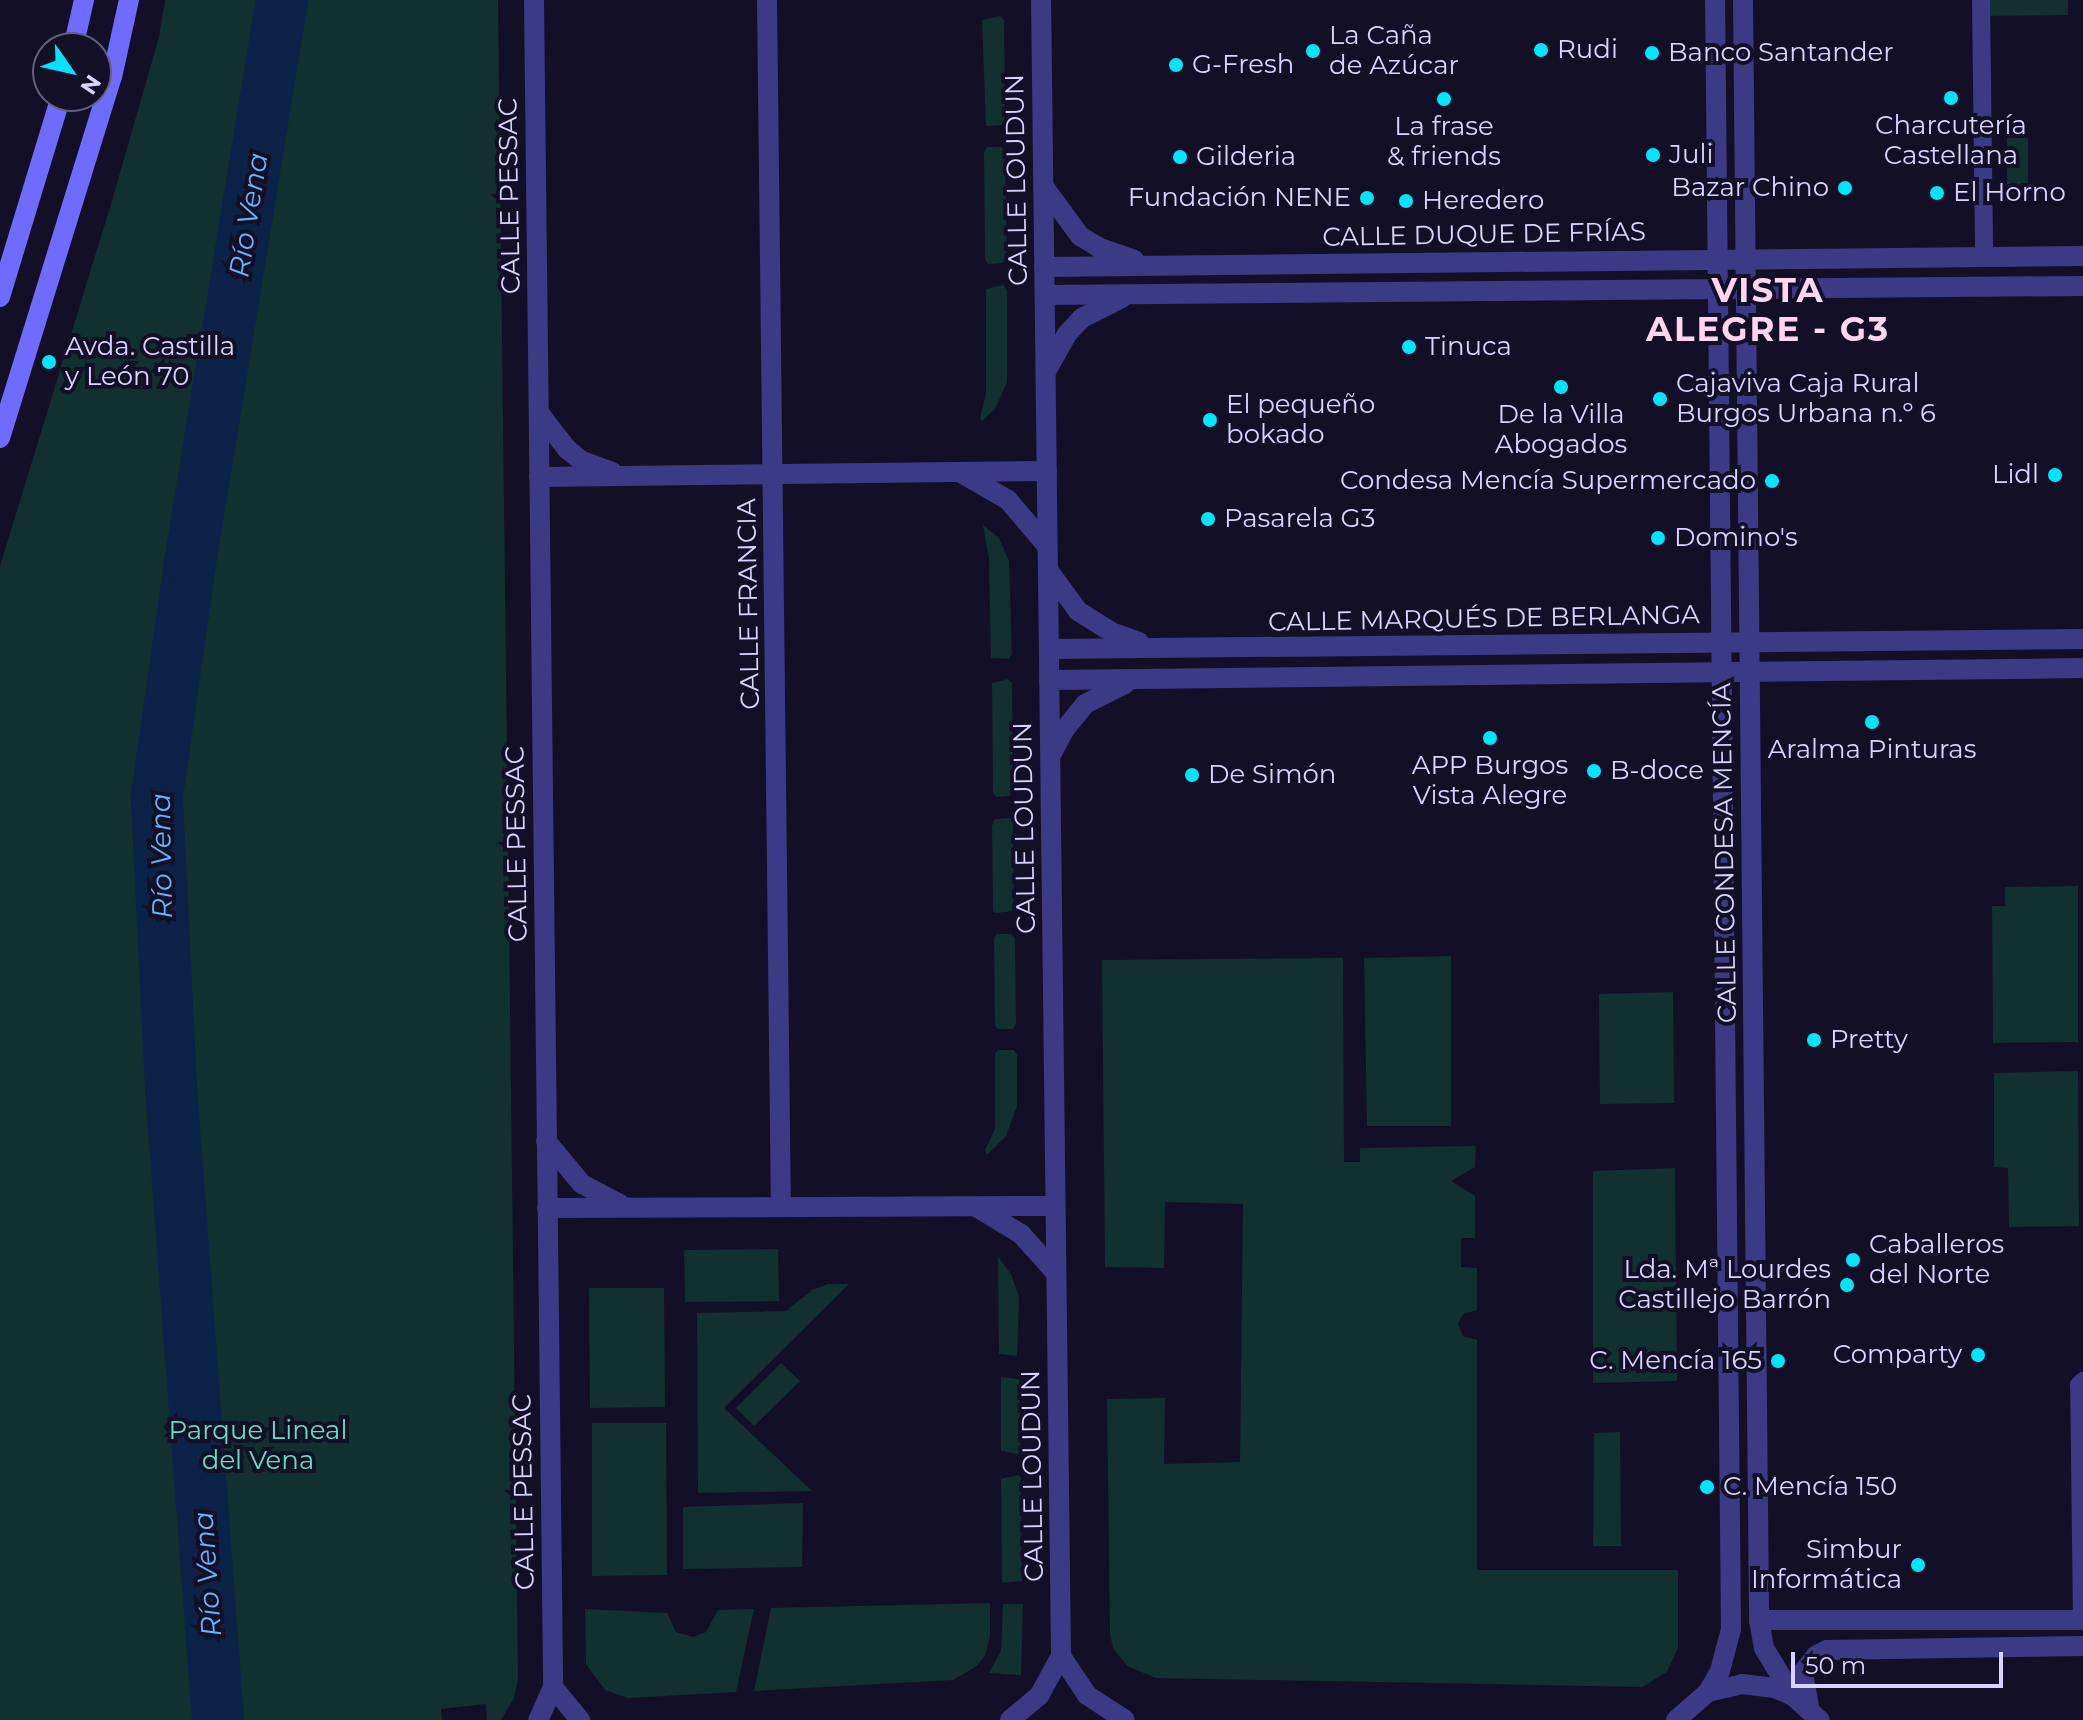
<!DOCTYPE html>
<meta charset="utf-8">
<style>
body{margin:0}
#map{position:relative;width:2083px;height:1720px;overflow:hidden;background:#130f26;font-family:Montserrat,sans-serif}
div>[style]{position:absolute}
.green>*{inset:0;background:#12302f}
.river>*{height:52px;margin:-26px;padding:0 26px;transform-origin:26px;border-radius:26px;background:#0c2248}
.pedestrian>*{height:18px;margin:-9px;padding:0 9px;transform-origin:9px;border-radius:9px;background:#3d3a85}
.minor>*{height:20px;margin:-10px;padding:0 10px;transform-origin:10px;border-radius:10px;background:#3d3a85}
.tertiary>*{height:20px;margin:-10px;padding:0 10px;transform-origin:10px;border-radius:10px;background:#3d3a85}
.secondary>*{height:20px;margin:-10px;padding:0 10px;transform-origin:10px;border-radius:10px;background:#6f6bff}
.dots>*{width:22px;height:22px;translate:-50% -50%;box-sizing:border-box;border:4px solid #130f26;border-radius:50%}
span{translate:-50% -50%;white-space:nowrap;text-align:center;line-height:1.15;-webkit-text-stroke:8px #130f26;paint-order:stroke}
.poi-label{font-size:26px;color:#d9d4ff}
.left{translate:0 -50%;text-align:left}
.right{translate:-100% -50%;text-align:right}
.street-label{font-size:26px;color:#d9d4ff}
.park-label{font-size:26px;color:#5fe0c0}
.water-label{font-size:28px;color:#62b6ff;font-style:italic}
.district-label{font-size:34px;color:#ffd6f0;font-weight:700;letter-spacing:2px}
.north{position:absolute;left:32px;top:32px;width:80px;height:80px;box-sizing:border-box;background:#130f26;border:2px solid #625e7d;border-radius:50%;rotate:124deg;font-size:22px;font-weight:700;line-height:32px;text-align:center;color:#d9d4ff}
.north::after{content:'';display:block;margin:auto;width:28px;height:36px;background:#00e5ff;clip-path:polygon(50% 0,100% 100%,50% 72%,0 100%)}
.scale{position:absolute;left:1791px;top:1652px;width:212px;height:36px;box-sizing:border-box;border:4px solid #d9d4ff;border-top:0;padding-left:10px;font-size:24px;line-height:28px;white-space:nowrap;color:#d9d4ff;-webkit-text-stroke:6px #130f26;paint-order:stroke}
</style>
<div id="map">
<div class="green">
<div style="clip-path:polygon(165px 0,498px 0,518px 1679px,514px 1698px,501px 1720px,487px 1720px,486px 1704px,441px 1709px,442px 1720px,0 1720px,0 566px,111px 204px,159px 37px)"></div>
<div style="clip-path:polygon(1984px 0,2068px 0,2068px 15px,1984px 16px)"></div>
<div style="clip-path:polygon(1000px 16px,1004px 20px,1005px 121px,1002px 125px,986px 126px,982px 20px)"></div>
<div style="clip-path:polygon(2007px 120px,2028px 120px,2028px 200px,2007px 200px)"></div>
<div style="clip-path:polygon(987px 147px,1001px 147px,1005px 151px,1007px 260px,1002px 263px,988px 264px,985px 259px,984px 152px)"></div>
<div style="clip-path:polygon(1003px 285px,1007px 290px,1007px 382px,995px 409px,982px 421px,980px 418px,986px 394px,986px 289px)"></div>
<div style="clip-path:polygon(983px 525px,999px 538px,1009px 561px,1012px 654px,1009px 659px,991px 658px,989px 560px)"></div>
<div style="clip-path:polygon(1008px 679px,1012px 683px,1013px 792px,1009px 796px,996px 797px,993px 793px,992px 683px)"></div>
<div style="clip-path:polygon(1010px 818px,1013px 821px,1014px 911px,996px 913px,993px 911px,992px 826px,995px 819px)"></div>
<div style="clip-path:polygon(2078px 886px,2078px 1042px,1993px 1043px,1992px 906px,2005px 906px,2005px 887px)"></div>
<div style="clip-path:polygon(997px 934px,1011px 934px,1015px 938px,1016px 1024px,1013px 1029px,998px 1029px,995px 1025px,994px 938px)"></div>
<div style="clip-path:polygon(1451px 956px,1451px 1126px,1367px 1126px,1364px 958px)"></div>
<div style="clip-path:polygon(1343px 958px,1344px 1162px,1360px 1162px,1360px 1148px,1476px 1146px,1475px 1167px,1451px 1181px,1475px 1196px,1475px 1238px,1461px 1238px,1461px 1267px,1477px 1268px,1477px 1310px,1463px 1314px,1458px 1324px,1463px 1336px,1477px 1340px,1477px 1570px,1678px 1570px,1678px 1648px,1667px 1672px,1642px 1687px,1156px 1678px,1127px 1666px,1113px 1648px,1110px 1634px,1107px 1399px,1165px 1398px,1164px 1464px,1240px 1462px,1243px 1204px,1165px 1202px,1164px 1268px,1105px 1267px,1102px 960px)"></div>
<div style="clip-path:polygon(1673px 992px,1674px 1103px,1600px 1104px,1599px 994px)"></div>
<div style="clip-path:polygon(998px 1050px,1014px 1050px,1017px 1055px,1017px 1106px,1006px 1136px,987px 1155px,985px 1150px,995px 1129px,995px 1054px)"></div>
<div style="clip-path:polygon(2078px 1071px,2079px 1226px,2009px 1227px,2008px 1168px,1994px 1167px,1994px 1073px)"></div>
<div style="clip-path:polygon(1675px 1168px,1677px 1381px,1593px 1383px,1593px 1171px)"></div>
<div style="clip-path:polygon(778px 1249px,779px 1301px,685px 1302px,684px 1250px)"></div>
<div style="clip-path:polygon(998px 1257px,1011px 1274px,1019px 1297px,1017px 1356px,999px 1354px)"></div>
<div style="clip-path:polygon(828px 1284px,849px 1284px,724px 1408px,812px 1491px,698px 1493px,697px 1313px,786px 1311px,812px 1290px)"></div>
<div style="clip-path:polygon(589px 1288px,664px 1288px,665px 1407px,590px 1408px)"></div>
<div style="clip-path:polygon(781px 1363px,800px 1381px,754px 1426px,736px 1408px)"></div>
<div style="clip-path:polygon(1001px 1377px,1019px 1379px,1021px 1451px,1018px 1454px,1001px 1451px)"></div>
<div style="clip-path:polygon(592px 1423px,666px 1423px,667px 1575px,592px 1576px)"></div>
<div style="clip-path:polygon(1620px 1432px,1621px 1546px,1593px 1546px,1594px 1433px)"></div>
<div style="clip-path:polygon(1018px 1475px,1021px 1477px,1022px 1581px,1002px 1583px,1001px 1479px)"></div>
<div style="clip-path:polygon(803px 1503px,802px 1567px,683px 1569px,683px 1507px)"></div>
<div style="clip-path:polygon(990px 1603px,990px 1637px,985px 1655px,977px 1666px,953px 1680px,754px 1691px,771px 1608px)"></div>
<div style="clip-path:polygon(1003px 1604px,1023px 1604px,1021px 1675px,989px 1673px,1001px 1651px)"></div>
<div style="clip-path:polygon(585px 1609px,667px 1613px,676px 1632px,693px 1637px,706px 1632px,718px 1610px,754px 1609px,736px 1692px,628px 1698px,605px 1690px,586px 1664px)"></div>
</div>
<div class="river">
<div style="left:218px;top:1720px;width:635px;rotate:-94.25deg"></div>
<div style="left:171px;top:1087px;width:291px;rotate:-92.8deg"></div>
<div style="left:157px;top:796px;width:235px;rotate:-81.9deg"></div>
<div style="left:190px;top:563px;width:570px;rotate:-80.72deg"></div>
</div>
<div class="pedestrian">
<div style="left:1981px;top:0;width:257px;rotate:89.3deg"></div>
<div style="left:2082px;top:1620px;width:235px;rotate:-90.7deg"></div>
<div style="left:2079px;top:1385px;width:6px;rotate:-45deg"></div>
</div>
<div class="minor">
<div style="left:534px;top:0;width:1687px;rotate:89.35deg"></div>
<div style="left:553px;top:1687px;width:36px;rotate:114deg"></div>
<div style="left:767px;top:0;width:1207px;rotate:89.34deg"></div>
<div style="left:1743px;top:0;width:1620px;rotate:89.43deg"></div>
<div style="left:1759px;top:1620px;width:28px;rotate:80deg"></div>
<div style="left:1764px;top:1648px;width:56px;rotate:58.9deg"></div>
<div style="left:1044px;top:187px;width:61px;rotate:53.7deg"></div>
<div style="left:1080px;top:236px;width:23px;rotate:31deg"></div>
<div style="left:1100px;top:248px;width:36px;rotate:19deg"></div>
<div style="left:1044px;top:267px;width:1039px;rotate:-0.61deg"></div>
<div style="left:1045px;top:295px;width:1038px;rotate:-0.5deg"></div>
<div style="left:1047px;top:370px;width:41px;rotate:-60.9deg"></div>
<div style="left:1067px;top:334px;width:22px;rotate:-47deg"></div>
<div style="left:1082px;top:318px;width:45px;rotate:-26.6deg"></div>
<div style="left:539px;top:413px;width:46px;rotate:52.1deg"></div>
<div style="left:567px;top:449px;width:19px;rotate:39deg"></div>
<div style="left:582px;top:461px;width:32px;rotate:20deg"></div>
<div style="left:963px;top:474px;width:52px;rotate:30deg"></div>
<div style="left:1008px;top:500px;width:60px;rotate:49.7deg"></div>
<div style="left:539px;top:477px;width:508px;rotate:-0.68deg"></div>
<div style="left:1048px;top:570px;width:51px;rotate:53.8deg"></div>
<div style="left:1078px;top:611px;width:39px;rotate:32deg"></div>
<div style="left:1111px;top:632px;width:30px;rotate:20deg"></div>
<div style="left:1049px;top:649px;width:1034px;rotate:-0.55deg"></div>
<div style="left:1049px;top:680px;width:1034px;rotate:-0.66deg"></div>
<div style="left:1052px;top:753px;width:27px;rotate:-62deg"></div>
<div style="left:1065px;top:729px;width:32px;rotate:-51deg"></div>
<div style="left:1085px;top:704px;width:45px;rotate:-26.6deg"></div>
<div style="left:546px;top:1141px;width:56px;rotate:50.1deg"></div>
<div style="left:582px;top:1184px;width:43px;rotate:27.8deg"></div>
<div style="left:547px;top:1208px;width:508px;rotate:-0.23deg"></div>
<div style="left:978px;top:1208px;width:50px;rotate:31.2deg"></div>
<div style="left:1021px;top:1234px;width:52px;rotate:48.1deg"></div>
<div style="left:1759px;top:1620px;width:324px"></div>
<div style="left:1061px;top:1656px;width:47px;rotate:56.3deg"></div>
<div style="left:1087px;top:1695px;width:45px;rotate:33.3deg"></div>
<div style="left:553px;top:1687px;width:43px;rotate:50.7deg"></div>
<div style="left:1708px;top:1692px;width:24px;rotate:-60deg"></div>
<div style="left:1720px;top:1671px;width:43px;rotate:-75.3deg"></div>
<div style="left:1731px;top:1629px;width:1629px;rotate:-90.56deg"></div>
<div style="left:1809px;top:1707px;width:36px;rotate:-100deg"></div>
<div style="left:1803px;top:1672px;width:22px;rotate:-51deg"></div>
<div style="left:1817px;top:1655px;width:11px;rotate:-27deg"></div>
<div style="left:1827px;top:1650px;width:256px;rotate:-0.9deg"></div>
<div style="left:1010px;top:1720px;width:38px;rotate:-40deg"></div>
<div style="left:1039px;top:1696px;width:46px;rotate:-61.2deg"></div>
<div style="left:1061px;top:1656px;width:1656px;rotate:-90.69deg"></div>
</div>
<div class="tertiary">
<div style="left:1676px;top:1720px;width:43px;rotate:-41.2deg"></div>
<div style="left:1708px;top:1692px;width:35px;rotate:-13deg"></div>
<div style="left:1742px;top:1684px;width:33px;rotate:7deg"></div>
<div style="left:1775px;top:1688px;width:20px;rotate:24deg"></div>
<div style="left:1793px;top:1696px;width:36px;rotate:42deg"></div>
</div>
<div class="secondary">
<div style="left:73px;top:48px;width:49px;rotate:-77.1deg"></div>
<div style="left:0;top:297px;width:210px;rotate:-73.1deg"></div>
<div style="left:0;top:438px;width:378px;rotate:-72.8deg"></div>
<div style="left:112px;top:77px;width:79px;rotate:-77.6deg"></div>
</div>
<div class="dots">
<div style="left:1541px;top:50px;background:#00e5ff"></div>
<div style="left:1313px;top:51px;background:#00e5ff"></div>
<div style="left:1652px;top:53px;background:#00e5ff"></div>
<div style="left:1176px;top:65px;background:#00e5ff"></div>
<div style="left:1951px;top:98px;background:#00e5ff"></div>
<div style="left:1444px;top:99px;background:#00e5ff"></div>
<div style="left:1653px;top:155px;background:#00e5ff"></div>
<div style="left:1180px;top:157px;background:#00e5ff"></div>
<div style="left:1845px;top:188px;background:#00e5ff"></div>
<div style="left:1937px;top:193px;background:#00e5ff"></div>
<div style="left:1367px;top:198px;background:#00e5ff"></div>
<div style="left:1406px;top:201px;background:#00e5ff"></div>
<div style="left:1409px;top:347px;background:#00e5ff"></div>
<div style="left:49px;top:362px;background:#00e5ff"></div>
<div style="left:1561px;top:387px;background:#00e5ff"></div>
<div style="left:1660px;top:399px;background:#00e5ff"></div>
<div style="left:1210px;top:420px;background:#00e5ff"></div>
<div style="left:2055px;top:475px;background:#00e5ff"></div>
<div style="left:1772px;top:481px;background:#00e5ff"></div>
<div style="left:1208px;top:519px;background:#00e5ff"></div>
<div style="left:1658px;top:538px;background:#00e5ff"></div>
<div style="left:1872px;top:722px;background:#00e5ff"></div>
<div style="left:1490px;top:738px;background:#00e5ff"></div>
<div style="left:1594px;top:771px;background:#00e5ff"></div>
<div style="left:1192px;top:775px;background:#00e5ff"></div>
<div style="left:1814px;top:1040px;background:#00e5ff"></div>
<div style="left:1853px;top:1260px;background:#00e5ff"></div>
<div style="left:1847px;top:1285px;background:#00e5ff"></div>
<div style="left:1978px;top:1355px;background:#00e5ff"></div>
<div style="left:1778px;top:1361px;background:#00e5ff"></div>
<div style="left:1707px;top:1487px;background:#00e5ff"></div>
<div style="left:1918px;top:1565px;background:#00e5ff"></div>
</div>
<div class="poi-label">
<span class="left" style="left:1329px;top:51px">La Caña<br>de Azúcar</span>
<span class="left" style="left:1557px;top:50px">Rudi</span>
<span class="left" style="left:1668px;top:53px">Banco Santander</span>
<span class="left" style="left:1192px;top:65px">G-Fresh</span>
<span style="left:1951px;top:141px">Charcutería<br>Castellana</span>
<span style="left:1444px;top:142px">La frase<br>&amp; friends</span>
<span class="left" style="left:1669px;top:155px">Juli</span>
<span class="left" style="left:1196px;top:157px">Gilderia</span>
<span class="right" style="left:1829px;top:188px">Bazar Chino</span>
<span class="left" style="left:1953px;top:193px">El Horno</span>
<span class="right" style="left:1351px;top:198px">Fundación NENE</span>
<span class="left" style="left:1422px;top:201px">Heredero</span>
<span class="left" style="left:65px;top:362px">Avda. Castilla<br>y León 70</span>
<span class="left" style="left:1425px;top:347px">Tinuca</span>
<span class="left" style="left:1676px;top:399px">Cajaviva Caja Rural<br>Burgos Urbana n.º 6</span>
<span class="left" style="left:1226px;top:420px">El pequeño<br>bokado</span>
<span style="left:1561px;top:430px">De la Villa<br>Abogados</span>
<span class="right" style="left:2039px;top:475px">Lidl</span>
<span class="right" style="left:1756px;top:481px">Condesa Mencía Supermercado</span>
<span class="left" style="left:1224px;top:519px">Pasarela G3</span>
<span class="left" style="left:1674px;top:538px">Domino's</span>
<span style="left:1872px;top:750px">Aralma Pinturas</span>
<span style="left:1490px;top:781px">APP Burgos<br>Vista Alegre</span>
<span class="left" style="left:1610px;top:771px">B-doce</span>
<span class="left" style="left:1208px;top:775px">De Simón</span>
<span class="left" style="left:1830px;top:1040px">Pretty</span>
<span class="left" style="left:1869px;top:1260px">Caballeros<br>del Norte</span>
<span class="right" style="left:1831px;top:1285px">Lda. Mª Lourdes<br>Castillejo Barrón</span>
<span class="right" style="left:1962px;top:1355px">Comparty</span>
<span class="right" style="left:1762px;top:1361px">C. Mencía 165</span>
<span class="left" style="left:1723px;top:1487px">C. Mencía 150</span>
<span class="right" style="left:1902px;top:1565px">Simbur<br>Informática</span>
</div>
<div class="street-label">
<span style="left:1017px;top:180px;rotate:-91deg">CALLE LOUDUN</span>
<span style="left:510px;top:196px;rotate:-91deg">CALLE PESSAC</span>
<span style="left:1484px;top:235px;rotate:-1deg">CALLE DUQUE DE FRÍAS</span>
<span style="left:749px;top:604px;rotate:-91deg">CALLE FRANCIA</span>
<span style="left:1484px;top:619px;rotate:-1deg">CALLE MARQUÉS DE BERLANGA</span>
<span style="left:1025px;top:828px;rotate:-91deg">CALLE LOUDUN</span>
<span style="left:517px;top:844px;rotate:-91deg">CALLE PESSAC</span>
<span style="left:1725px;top:853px;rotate:-91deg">CALLE CONDESA MENCÍA</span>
<span style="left:1033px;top:1476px;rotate:-91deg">CALLE LOUDUN</span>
<span style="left:524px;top:1492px;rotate:-91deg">CALLE PESSAC</span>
</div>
<div class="park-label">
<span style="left:258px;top:1446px">Parque Lineal<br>del Vena</span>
</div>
<div class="water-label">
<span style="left:248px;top:215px;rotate:-81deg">Río Vena</span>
<span style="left:161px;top:856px;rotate:-91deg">Río Vena</span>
<span style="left:207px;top:1574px;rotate:-94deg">Río Vena</span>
</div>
<div class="district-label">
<span style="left:1768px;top:310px">VISTA<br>ALEGRE - G3</span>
</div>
<div class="north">N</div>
<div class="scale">50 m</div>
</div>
